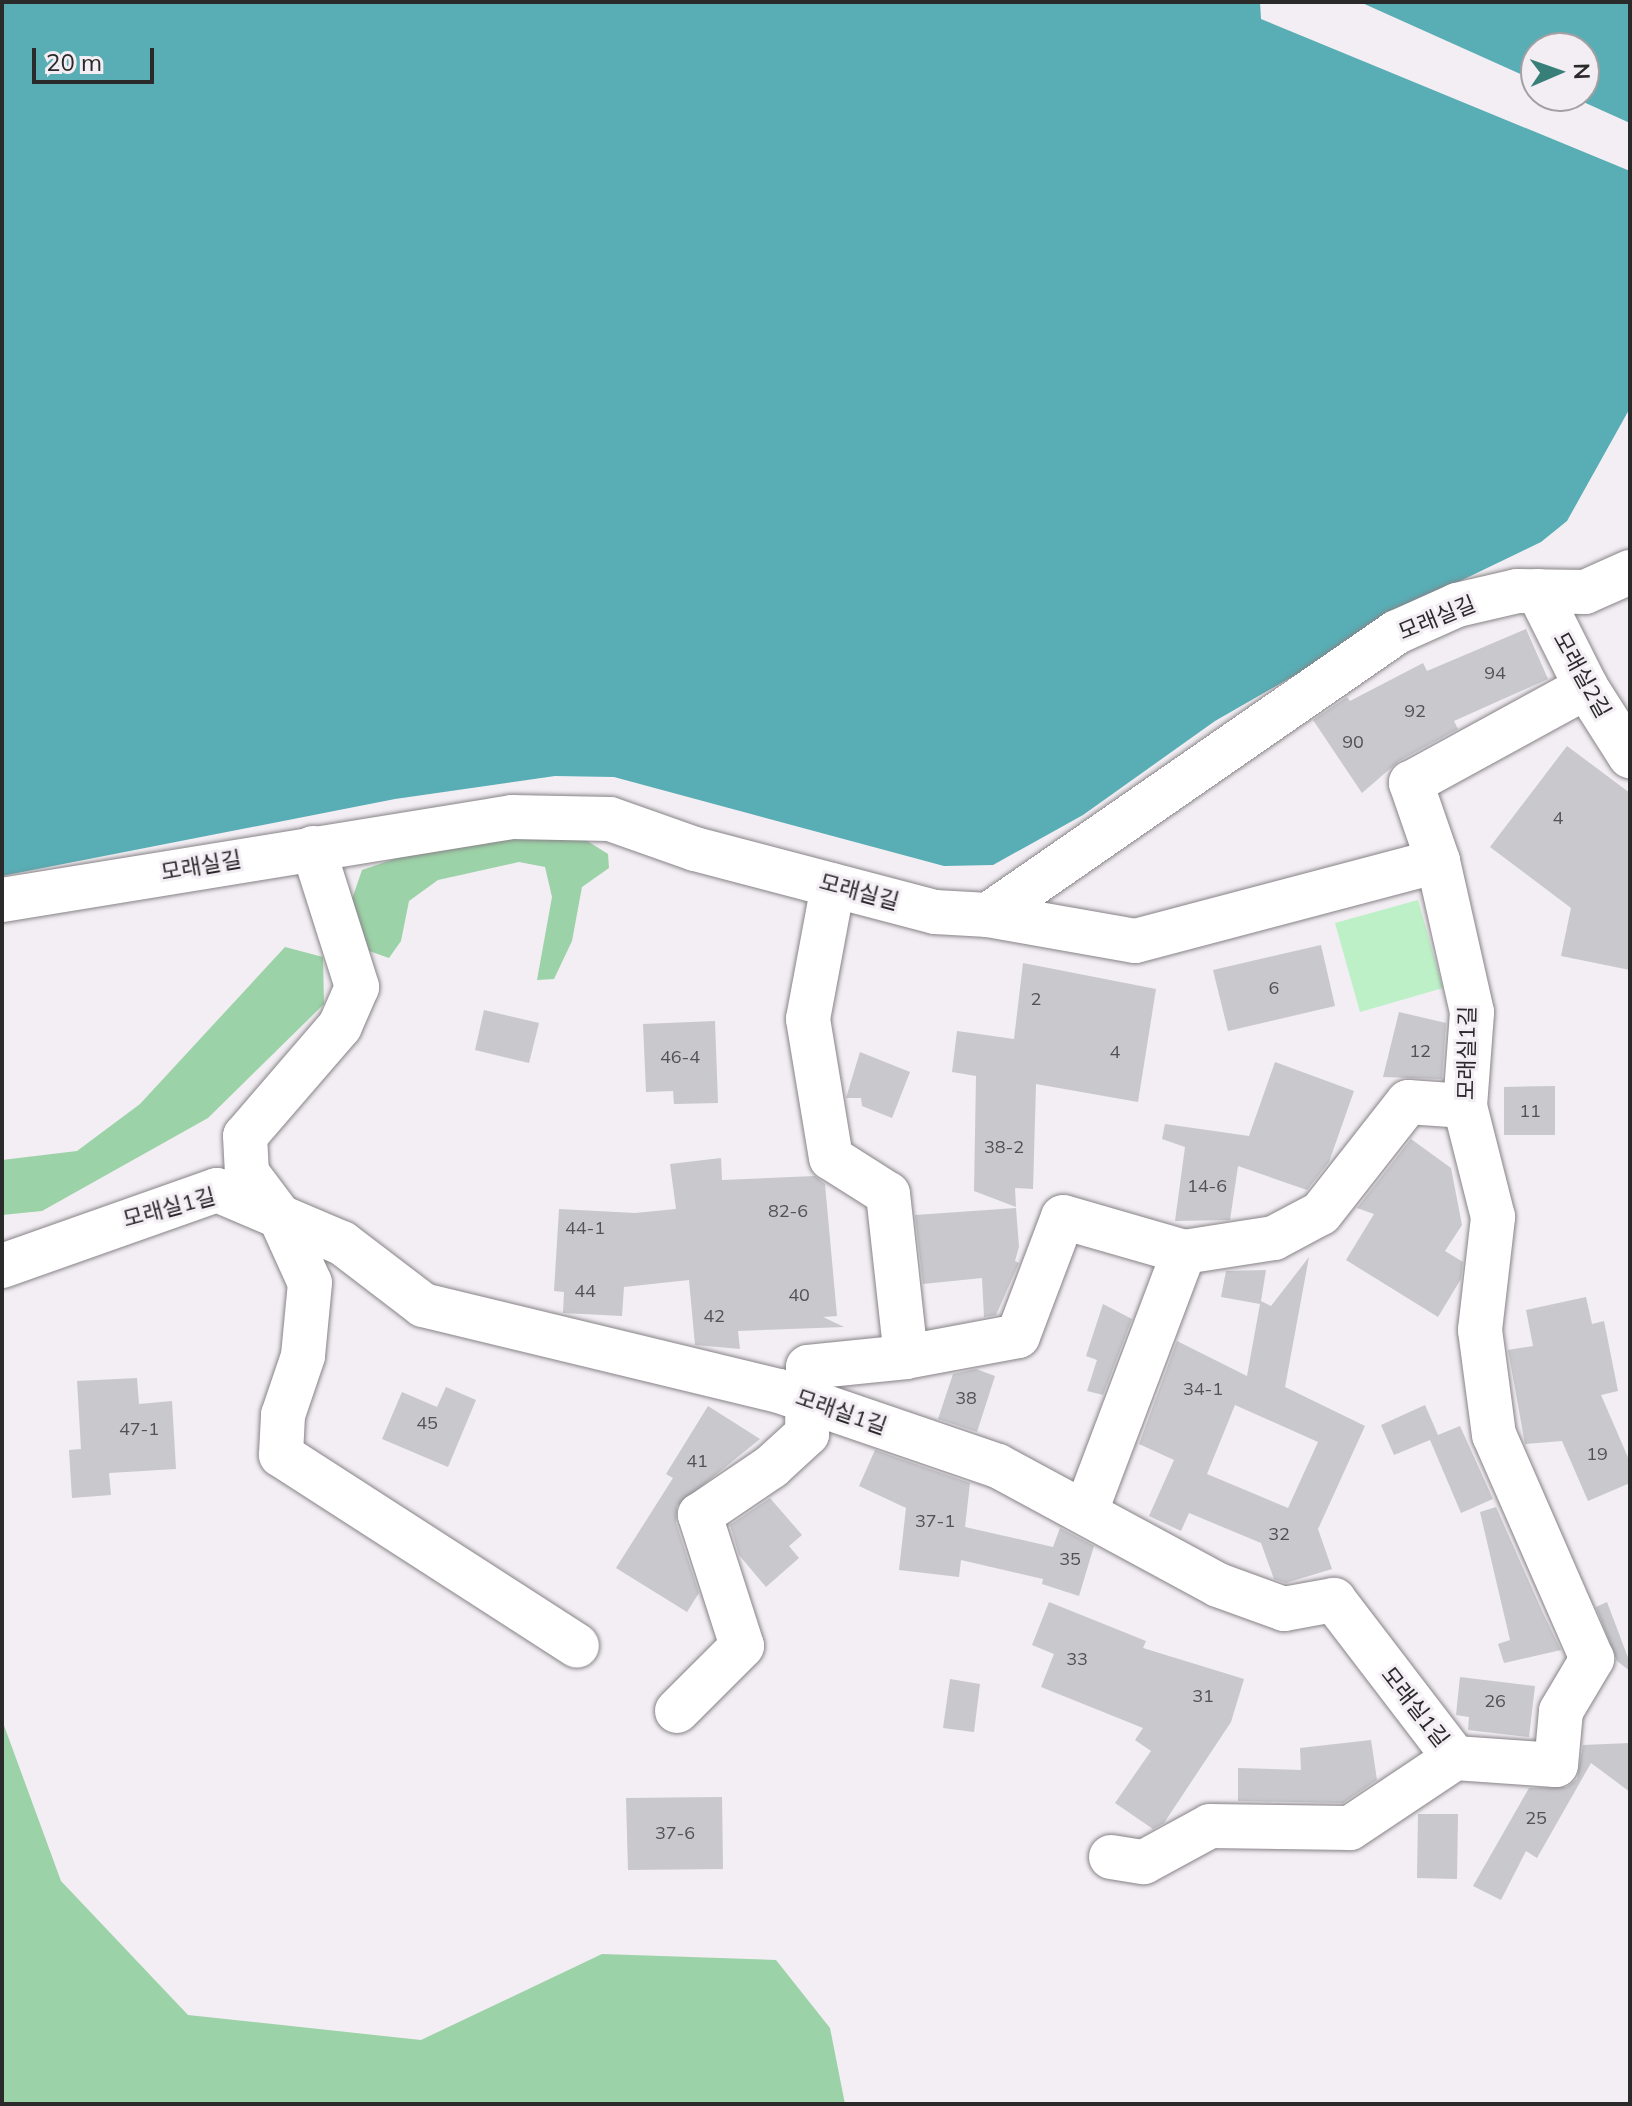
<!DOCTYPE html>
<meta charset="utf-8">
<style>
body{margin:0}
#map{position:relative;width:1632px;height:2106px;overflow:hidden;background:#f2eef3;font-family:Mulish,"Noto Sans KR",sans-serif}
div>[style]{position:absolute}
.green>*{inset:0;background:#bdf0c7}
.forest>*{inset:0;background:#9cd2a7}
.water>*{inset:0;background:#59adb4}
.pier>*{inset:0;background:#f2eef3}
.building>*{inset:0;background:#c8c8cd}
.roads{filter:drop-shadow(0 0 2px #878387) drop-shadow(0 0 2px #878387)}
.minor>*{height:44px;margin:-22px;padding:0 22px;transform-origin:22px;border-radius:22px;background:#fff}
span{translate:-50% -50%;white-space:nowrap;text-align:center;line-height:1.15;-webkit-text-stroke:6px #f2eef3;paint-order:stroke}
.number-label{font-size:18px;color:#525254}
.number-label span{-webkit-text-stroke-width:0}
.street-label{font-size:22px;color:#2b2a2b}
.frame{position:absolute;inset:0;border:4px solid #2b2a2b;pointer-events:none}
.north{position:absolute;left:1520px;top:32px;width:80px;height:80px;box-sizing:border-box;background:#f2eef3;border:2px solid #a2a0a3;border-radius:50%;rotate:88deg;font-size:22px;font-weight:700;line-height:32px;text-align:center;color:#2b2a2b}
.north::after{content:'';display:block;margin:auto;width:28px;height:36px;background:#387f79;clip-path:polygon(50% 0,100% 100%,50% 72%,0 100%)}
.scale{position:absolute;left:32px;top:48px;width:122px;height:36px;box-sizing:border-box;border:4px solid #2b2a2b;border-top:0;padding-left:10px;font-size:24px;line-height:28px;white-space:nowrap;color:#2b2a2b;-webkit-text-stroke:6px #f2eef3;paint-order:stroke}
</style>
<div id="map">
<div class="green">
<div style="clip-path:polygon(1418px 900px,1443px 988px,1360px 1012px,1335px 923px)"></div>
</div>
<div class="forest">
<div style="clip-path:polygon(581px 837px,608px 854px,609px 868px,582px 887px,572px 941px,554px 979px,537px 980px,552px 897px,545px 867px,519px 862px,438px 880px,409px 901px,401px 941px,389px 958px,369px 951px,352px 899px,362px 870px,456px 838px)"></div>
<div style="clip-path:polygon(285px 947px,323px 957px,324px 1004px,208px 1118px,42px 1211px,2px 1215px,2px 1160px,77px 1151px,140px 1104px)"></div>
<div style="clip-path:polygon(2px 1720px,61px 1881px,188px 2015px,421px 2040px,602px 1954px,776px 1960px,830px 2028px,845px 2104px,2px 2104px)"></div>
</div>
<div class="water">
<div style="clip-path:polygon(evenodd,2px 2px,1630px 2px,1630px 408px,1567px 521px,1541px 542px,1454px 584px,1215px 721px,1083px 815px,993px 865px,944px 866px,614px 777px,555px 776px,395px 799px,2px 876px,2px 2px,1536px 48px,1584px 48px,1584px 96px,1536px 96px,1536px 48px)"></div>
</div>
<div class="pier">
<div style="clip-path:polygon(1260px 2px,1360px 2px,1536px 81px,1536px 96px,1570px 96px,1630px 123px,1630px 171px,1261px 19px)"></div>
</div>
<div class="building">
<div style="clip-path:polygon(1526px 629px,1548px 679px,1454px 721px,1458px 729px,1399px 761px,1362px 793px,1313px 720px,1347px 697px,1350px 701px,1423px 663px,1427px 671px)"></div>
<div style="clip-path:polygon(1567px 746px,1630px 793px,1630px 970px,1561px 956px,1571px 908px,1490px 847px)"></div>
<div style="clip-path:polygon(1321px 945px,1335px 1006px,1228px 1031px,1213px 970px)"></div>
<div style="clip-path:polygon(1023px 963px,1156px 989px,1138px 1102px,1036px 1084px,1033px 1189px,1015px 1188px,1016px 1207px,974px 1191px,976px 1076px,952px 1072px,957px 1031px,1014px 1039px)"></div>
<div style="clip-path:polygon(484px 1010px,539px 1023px,529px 1063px,475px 1050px)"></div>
<div style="clip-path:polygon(1399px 1012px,1446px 1023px,1442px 1079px,1383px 1077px)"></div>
<div style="clip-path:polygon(715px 1021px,718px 1103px,674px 1104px,673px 1091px,646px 1092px,643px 1024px)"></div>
<div style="clip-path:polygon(860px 1052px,910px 1072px,892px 1118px,862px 1106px,861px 1098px,846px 1098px)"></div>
<div style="clip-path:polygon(1275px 1062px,1354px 1091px,1329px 1162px,1307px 1190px,1238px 1166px,1230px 1220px,1175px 1221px,1185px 1147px,1162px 1139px,1165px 1124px,1249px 1136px)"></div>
<div style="clip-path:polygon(1555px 1086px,1555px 1135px,1504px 1135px,1504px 1087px)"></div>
<div style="clip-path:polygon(1411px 1139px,1451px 1168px,1462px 1225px,1445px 1251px,1463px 1262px,1461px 1279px,1438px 1317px,1346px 1260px,1374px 1214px,1357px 1208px)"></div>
<div style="clip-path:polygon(721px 1158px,722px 1180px,815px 1176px,825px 1184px,837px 1316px,823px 1317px,844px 1327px,738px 1331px,740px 1349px,695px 1345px,689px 1280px,624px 1287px,622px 1316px,563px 1313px,564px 1292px,554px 1291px,559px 1209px,635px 1213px,676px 1209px,670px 1164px)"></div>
<div style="clip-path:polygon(1016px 1208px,1019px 1247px,1015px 1261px,1019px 1263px,996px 1315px,984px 1317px,982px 1278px,923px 1284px,915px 1215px)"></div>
<div style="clip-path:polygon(evenodd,1309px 1257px,1285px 1387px,1365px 1426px,1318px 1529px,1332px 1569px,1286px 1583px,1274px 1579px,1261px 1543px,1189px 1513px,1181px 1531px,1149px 1516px,1174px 1460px,1139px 1444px,1177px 1341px,1247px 1376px,1260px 1304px,1221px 1297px,1226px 1271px,1266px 1270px,1261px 1301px,1271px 1306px,1309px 1257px,1235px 1405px,1318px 1442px,1288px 1508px,1207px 1474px,1235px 1405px)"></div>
<div style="clip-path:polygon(1586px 1297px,1592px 1324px,1604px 1321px,1618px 1391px,1601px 1395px,1630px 1462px,1630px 1483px,1588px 1501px,1562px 1441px,1525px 1444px,1508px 1350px,1533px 1346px,1526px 1310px)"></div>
<div style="clip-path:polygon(1103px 1304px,1132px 1319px,1103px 1395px,1087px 1391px,1097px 1360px,1086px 1356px)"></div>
<div style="clip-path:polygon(976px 1369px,995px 1376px,977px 1432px,938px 1419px,953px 1374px)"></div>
<div style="clip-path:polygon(137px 1378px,139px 1404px,172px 1401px,176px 1469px,109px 1473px,111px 1495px,72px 1498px,69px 1450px,81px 1449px,77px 1381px)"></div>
<div style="clip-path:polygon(446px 1387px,476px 1400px,448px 1467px,382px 1439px,402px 1392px,437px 1407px)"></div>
<div style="clip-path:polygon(1425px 1405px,1438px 1435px,1460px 1426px,1493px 1499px,1461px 1513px,1430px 1440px,1394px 1455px,1381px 1425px)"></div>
<div style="clip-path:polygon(708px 1406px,760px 1439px,677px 1506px,676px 1523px,699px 1593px,687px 1612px,616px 1568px,673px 1478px,666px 1474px)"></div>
<div style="clip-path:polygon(875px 1450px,970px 1483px,965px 1527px,1053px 1547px,1060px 1528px,1094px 1546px,1079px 1596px,1042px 1584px,1043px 1579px,961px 1560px,959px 1577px,899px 1570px,906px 1508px,859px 1486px)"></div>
<div style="clip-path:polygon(770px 1498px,802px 1535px,789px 1546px,799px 1558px,766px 1587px,739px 1555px,730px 1525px)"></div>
<div style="clip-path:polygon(1496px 1507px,1543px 1613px,1561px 1650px,1504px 1663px,1498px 1644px,1510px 1640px,1480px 1512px)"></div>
<div style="clip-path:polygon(1049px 1602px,1146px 1641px,1143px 1648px,1244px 1679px,1231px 1722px,1164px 1823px,1153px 1829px,1115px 1803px,1151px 1751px,1135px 1740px,1143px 1728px,1041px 1687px,1054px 1654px,1032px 1645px)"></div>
<div style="clip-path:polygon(1607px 1602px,1630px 1663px,1630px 1671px,1617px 1661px,1596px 1607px)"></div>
<div style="clip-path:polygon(1460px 1677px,1535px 1686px,1529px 1737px,1468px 1730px,1469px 1717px,1456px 1715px)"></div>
<div style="clip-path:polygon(950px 1679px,980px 1684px,974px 1732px,943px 1728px)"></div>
<div style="clip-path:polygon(1371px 1740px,1377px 1780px,1343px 1803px,1238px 1801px,1238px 1768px,1301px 1770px,1300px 1748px)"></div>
<div style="clip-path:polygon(1630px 1743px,1630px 1792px,1591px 1763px,1537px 1858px,1526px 1851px,1501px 1900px,1473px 1886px,1529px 1788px,1567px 1787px,1577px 1779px,1583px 1745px)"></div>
<div style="clip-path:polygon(722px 1797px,723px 1869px,628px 1870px,626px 1798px)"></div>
<div style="clip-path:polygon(1418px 1814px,1458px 1814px,1457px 1879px,1417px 1878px)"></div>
</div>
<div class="roads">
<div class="minor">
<div style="left:1538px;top:591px;width:107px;rotate:63.4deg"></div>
<div style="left:1586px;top:687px;width:82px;rotate:57.5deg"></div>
<div style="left:313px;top:848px;width:146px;rotate:72.4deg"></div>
<div style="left:357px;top:987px;width:43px;rotate:113.6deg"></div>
<div style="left:340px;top:1026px;width:145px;rotate:130.8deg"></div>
<div style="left:245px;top:1136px;width:37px;rotate:87deg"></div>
<div style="left:247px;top:1173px;width:55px;rotate:53.1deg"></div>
<div style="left:280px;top:1217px;width:72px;rotate:65.6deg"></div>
<div style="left:310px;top:1283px;width:73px;rotate:95.5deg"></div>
<div style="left:303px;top:1356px;width:62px;rotate:108.7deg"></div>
<div style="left:283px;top:1415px;width:40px;rotate:92.9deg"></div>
<div style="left:281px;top:1455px;width:352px;rotate:32.8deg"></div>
<div style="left:1438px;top:861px;width:83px;rotate:-109.1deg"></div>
<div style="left:1411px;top:783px;width:200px;rotate:-28.7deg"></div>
<div style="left:2px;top:900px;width:517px;rotate:-9.24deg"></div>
<div style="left:512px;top:817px;width:98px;rotate:1.2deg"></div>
<div style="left:610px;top:819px;width:90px;rotate:19.4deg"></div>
<div style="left:695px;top:849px;width:248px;rotate:14.7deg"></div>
<div style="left:935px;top:912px;width:53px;rotate:3.2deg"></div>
<div style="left:988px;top:915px;width:497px;rotate:-34.7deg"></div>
<div style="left:1397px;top:632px;width:66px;rotate:-24.2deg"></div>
<div style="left:1457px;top:605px;width:62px;rotate:-13.1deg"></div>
<div style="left:1517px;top:591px;width:68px;rotate:0.8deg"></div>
<div style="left:1585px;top:592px;width:49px;rotate:-24deg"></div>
<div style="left:2px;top:1266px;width:228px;rotate:-19.5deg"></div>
<div style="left:217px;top:1190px;width:136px;rotate:23deg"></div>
<div style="left:342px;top:1243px;width:102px;rotate:37.4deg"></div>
<div style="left:423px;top:1305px;width:366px;rotate:13.6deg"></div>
<div style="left:779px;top:1391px;width:231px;rotate:18.9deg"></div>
<div style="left:998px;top:1466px;width:250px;rotate:28.4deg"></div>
<div style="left:1218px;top:1585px;width:70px;rotate:20deg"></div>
<div style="left:1284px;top:1609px;width:51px;rotate:-10.2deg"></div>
<div style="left:1334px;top:1600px;width:199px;rotate:52.6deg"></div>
<div style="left:1455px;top:1758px;width:101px;rotate:4deg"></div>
<div style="left:1556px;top:1765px;width:54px;rotate:-84.7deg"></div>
<div style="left:1561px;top:1711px;width:61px;rotate:-59.2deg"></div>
<div style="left:1592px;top:1659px;width:244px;rotate:-113.6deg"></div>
<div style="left:1494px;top:1435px;width:106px;rotate:-97.6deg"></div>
<div style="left:1480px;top:1330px;width:114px;rotate:-83.4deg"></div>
<div style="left:1493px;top:1217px;width:114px;rotate:-104.2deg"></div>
<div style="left:1465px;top:1106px;width:94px;rotate:-85.7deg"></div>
<div style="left:1472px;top:1012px;width:155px;rotate:-102.7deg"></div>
<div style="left:1438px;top:861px;width:313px;rotate:165.2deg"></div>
<div style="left:1135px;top:941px;width:149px;rotate:-170deg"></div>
<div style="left:906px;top:1357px;width:114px;rotate:-10.6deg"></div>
<div style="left:1018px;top:1336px;width:127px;rotate:-69.3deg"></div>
<div style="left:1063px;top:1217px;width:126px;rotate:16.1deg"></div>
<div style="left:1184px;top:1252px;width:91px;rotate:-8.8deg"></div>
<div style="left:1274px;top:1238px;width:53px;rotate:-28deg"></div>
<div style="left:1321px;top:1213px;width:141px;rotate:-51.9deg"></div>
<div style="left:1408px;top:1102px;width:57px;rotate:4deg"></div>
<div style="left:1086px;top:1511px;width:277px;rotate:-69.3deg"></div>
<div style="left:677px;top:1711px;width:92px;rotate:-45deg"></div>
<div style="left:742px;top:1646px;width:138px;rotate:-107.8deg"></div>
<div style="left:700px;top:1515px;width:86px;rotate:-34.1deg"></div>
<div style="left:771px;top:1467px;width:49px;rotate:-42.5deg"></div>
<div style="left:807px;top:1434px;width:67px;rotate:-89.1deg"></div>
<div style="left:808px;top:1367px;width:99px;rotate:-5.8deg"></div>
<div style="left:906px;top:1357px;width:164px;rotate:-96.3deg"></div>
<div style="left:888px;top:1194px;width:67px;rotate:-147.7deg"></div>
<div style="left:831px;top:1158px;width:141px;rotate:-99.4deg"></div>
<div style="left:808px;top:1019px;width:136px;rotate:-79.4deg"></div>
<div style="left:1111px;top:1857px;width:33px;rotate:9deg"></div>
<div style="left:1144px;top:1862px;width:75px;rotate:-28.6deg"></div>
<div style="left:1210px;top:1826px;width:140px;rotate:0.8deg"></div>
<div style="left:1350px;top:1828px;width:126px;rotate:-33.7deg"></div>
</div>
</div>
<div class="number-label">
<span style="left:1495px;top:673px">94</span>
<span style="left:1415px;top:711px">92</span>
<span style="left:1353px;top:742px">90</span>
<span style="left:1558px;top:818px">4</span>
<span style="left:1274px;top:988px">6</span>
<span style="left:1036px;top:999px">2</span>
<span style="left:1420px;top:1051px">12</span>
<span style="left:1115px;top:1052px">4</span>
<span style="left:680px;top:1057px">46-4</span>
<span style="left:1530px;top:1111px">11</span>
<span style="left:1004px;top:1147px">38-2</span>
<span style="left:1207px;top:1186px">14-6</span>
<span style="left:788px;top:1211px">82-6</span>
<span style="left:585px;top:1228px">44-1</span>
<span style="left:585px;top:1291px">44</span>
<span style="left:799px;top:1295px">40</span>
<span style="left:714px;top:1316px">42</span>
<span style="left:1203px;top:1389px">34-1</span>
<span style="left:966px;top:1398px">38</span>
<span style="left:427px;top:1423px">45</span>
<span style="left:139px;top:1429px">47-1</span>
<span style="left:1597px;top:1454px">19</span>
<span style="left:697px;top:1461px">41</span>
<span style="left:935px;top:1521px">37-1</span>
<span style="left:1279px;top:1534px">32</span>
<span style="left:1070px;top:1559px">35</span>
<span style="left:1077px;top:1659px">33</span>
<span style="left:1203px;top:1696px">31</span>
<span style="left:1495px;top:1701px">26</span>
<span style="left:1536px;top:1818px">25</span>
<span style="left:675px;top:1833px">37-6</span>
</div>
<div class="street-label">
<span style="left:1437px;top:618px;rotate:-22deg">모래실길</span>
<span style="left:1582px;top:675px;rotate:61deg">모래실2길</span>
<span style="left:201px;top:866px;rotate:-10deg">모래실길</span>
<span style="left:859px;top:892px;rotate:15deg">모래실길</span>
<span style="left:1467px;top:1053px;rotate:-89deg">모래실1길</span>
<span style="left:169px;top:1208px;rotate:-15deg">모래실1길</span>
<span style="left:841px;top:1412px;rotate:19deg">모래실1길</span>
<span style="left:1415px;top:1707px;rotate:52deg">모래실1길</span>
</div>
<div class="frame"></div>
<div class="north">N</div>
<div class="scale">20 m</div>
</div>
